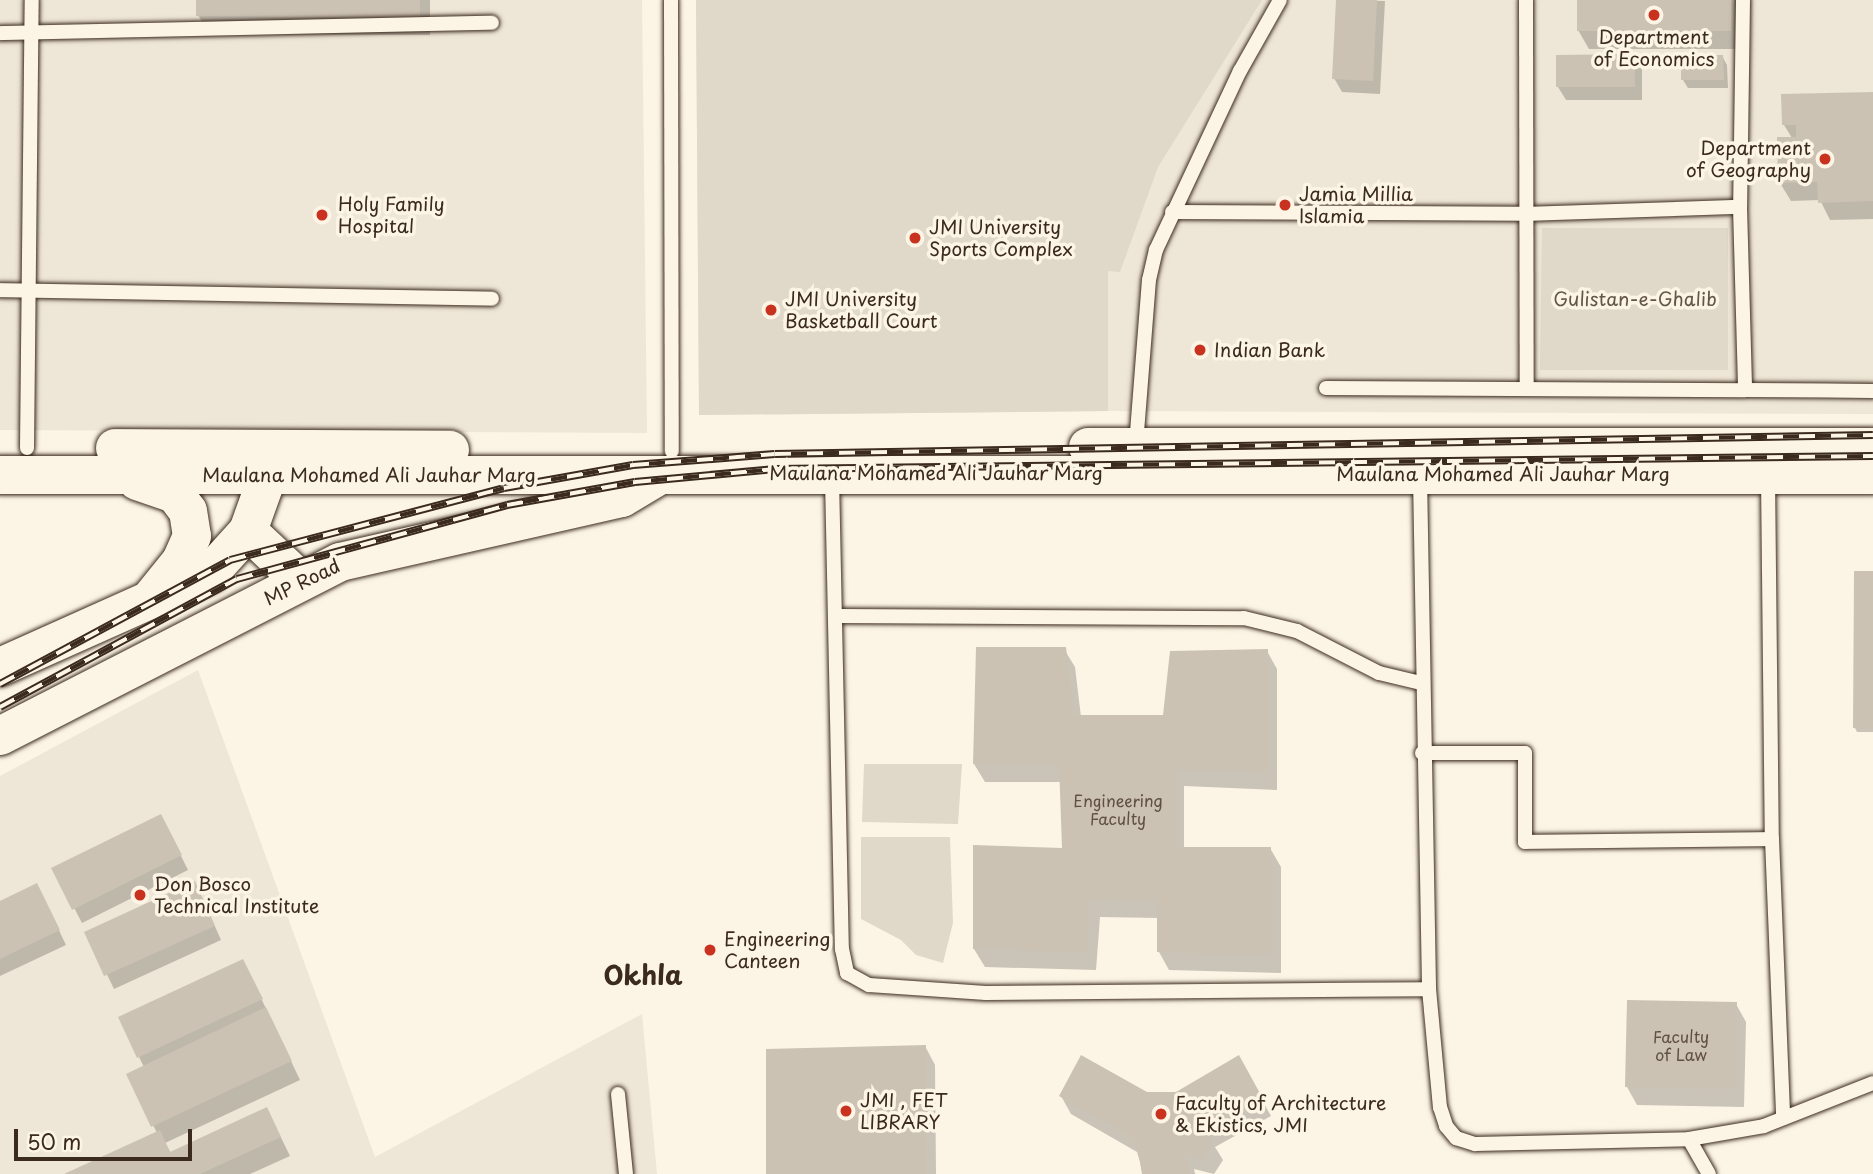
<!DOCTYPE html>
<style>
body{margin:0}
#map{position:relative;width:1873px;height:1174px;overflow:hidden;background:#fcf5e5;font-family:"Playpen Sans",sans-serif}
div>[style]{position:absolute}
.built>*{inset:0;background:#eee6d6}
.green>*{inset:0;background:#e0d8c8}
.shadow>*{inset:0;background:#0003}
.building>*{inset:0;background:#ccc2b3}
.roads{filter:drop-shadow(0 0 2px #3b2a1e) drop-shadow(0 0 2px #3b2a1e)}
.lane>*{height:14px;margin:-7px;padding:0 7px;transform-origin:7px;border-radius:7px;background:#fcf5e5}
.secondary>*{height:38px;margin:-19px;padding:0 19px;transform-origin:19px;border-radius:19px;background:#fcf5e5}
.rail>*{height:8px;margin-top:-4px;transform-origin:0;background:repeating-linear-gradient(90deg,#fcf5e5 0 16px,#3b2a1e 0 32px);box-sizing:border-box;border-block:2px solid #3b2a1e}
.dots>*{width:19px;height:19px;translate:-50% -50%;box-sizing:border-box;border:4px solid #fcf5e5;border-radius:50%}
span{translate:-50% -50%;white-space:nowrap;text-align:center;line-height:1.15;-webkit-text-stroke:7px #fcf5e5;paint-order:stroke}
.number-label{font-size:16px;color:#5f5043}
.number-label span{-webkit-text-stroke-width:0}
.poi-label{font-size:19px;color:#3b2a1e}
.right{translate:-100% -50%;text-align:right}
.left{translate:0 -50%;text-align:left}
.park-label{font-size:19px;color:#645648}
.street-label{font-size:19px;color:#3b2a1e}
.district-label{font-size:26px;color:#3b2a1e;font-weight:700}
.scale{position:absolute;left:14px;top:1129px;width:178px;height:32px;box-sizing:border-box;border:4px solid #3b2a1e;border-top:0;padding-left:9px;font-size:21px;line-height:24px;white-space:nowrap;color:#3b2a1e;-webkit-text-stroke:5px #fcf5e5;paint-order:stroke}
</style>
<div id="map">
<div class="built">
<div style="clip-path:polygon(0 0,642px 0,647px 433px,0 430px)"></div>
<div style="clip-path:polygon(696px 0,1873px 0,1873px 414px,1108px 411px,699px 415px)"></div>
<div style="clip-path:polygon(198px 670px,375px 1157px,642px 1014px,657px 1174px,0 1174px,0 776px)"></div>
</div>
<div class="green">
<div style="clip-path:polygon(696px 0,1262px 0,1158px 167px,1120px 272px,1108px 271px,1108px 411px,699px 415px)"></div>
<div style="clip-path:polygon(1542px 228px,1728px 228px,1728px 370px,1540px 370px)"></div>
<div style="clip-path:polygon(864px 764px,962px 764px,958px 824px,862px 822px)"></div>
<div style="clip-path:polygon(861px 837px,950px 837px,953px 923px,943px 963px,916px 955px,901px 940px,861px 919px)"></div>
</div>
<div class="shadow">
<div style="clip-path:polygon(198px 0,430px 0,430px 35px,209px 34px,198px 15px)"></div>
<div style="clip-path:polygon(1338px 0,1385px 1px,1380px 94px,1342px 92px,1334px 78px)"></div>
<div style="clip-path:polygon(1579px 0,1740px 0,1740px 49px,1589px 49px,1578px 30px)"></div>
<div style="clip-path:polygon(1634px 56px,1642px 70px,1642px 100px,1566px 100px,1558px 87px)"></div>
<div style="clip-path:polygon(1722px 56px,1727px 65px,1728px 88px,1688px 88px,1683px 80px)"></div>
<div style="clip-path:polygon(1873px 94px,1873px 219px,1830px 220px,1820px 200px,1791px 201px,1780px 183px,1792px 138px,1784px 125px)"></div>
<div style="clip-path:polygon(1873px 573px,1873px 732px,1857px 732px,1855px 728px)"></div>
<div style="clip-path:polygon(1064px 649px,1075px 667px,1081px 717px,1165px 717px,1267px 651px,1277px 669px,1277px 790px,1184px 786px,1184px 848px,1270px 848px,1281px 867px,1281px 973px,1169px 970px,1159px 952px,1159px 918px,1100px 917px,1096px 970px,985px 967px,974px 949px,1064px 850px,1061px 782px,985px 782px,974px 764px)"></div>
<div style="clip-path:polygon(168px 830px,188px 870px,82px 923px,54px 869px)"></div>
<div style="clip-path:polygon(202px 897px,221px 940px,114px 989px,87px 933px)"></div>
<div style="clip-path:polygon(44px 899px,66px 945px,0 976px,0 902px)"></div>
<div style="clip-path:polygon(250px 975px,300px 1080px,165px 1143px,171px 1153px,267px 1109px,290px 1156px,250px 1174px,68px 1174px,157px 1133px,128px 1074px,144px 1067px,139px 1057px)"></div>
<div style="clip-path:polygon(1736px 1004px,1746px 1022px,1744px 1107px,1637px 1105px,1627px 1087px)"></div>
<div style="clip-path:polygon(925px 1046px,935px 1065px,936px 1174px,768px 1174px)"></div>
<div style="clip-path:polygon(1239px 1058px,1271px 1116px,1215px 1147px,1223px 1160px,1214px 1174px,1194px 1169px,1195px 1174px,1144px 1174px,1137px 1152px,1071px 1114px,1061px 1096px,1177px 1094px)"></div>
</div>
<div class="building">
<div style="clip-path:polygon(196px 0,420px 0,420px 18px,196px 16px)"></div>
<div style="clip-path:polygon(1336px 0,1377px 0,1373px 81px,1332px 79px)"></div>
<div style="clip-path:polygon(1577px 0,1731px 0,1731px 31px,1577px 31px)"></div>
<div style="clip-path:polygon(1635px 54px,1635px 87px,1556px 87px,1556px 55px)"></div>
<div style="clip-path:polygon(1681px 55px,1723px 55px,1724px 80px,1681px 80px)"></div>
<div style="clip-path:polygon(1873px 92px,1873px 201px,1818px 203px,1817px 182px,1778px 183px,1777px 137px,1796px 137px,1796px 125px,1782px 125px,1781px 94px)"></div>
<div style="clip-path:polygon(1854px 571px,1873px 571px,1873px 729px,1853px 728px)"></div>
<div style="clip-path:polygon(976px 647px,1066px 647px,1074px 715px,1163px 715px,1170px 651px,1268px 649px,1268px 772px,1175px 769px,1175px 847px,1271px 847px,1271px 955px,1157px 952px,1157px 900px,1090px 899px,1087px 952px,973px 949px,973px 845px,1062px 848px,1059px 764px,973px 764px)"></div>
<div style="clip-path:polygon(161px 814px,182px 855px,72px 910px,51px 868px)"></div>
<div style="clip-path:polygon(195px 881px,215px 926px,104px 976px,84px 932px)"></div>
<div style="clip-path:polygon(37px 883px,60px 930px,0 959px,0 901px)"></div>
<div style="clip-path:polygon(243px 959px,263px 999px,137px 1058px,118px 1017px)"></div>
<div style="clip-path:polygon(1627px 1000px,1737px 1002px,1735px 1089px,1625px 1087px)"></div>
<div style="clip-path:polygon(266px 1007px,292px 1061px,151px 1127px,126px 1074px)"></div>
<div style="clip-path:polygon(926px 1045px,926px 1174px,766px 1174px,766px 1049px)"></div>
<div style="clip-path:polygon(1081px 1055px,1147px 1092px,1176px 1092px,1239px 1055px,1262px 1097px,1201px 1131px,1214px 1140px,1201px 1162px,1186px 1153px,1190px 1174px,1142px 1174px,1138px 1151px,1125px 1134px,1059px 1096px)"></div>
<div style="clip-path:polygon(267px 1107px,281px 1137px,200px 1174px,64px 1174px,160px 1130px,170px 1152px)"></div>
</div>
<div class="roads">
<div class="lane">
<div style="left:671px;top:0;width:451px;rotate:89.9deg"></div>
<div style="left:1526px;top:0;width:389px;rotate:89.9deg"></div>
<div style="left:1743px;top:0;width:207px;rotate:90.8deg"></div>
<div style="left:1740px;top:207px;width:183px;rotate:88.4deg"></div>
<div style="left:1745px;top:390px;width:128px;rotate:0.4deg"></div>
<div style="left:0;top:33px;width:492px;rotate:-1.2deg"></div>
<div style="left:1172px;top:212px;width:352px;rotate:0.3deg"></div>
<div style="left:1524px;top:214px;width:216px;rotate:-1.9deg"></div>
<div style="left:0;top:290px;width:492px;rotate:1deg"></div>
<div style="left:1326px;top:388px;width:419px;rotate:0.3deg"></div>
<div style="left:1136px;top:445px;width:166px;rotate:-85.5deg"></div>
<div style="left:1149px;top:280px;width:31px;rotate:-77deg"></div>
<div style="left:1156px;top:250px;width:198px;rotate:-64.9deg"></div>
<div style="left:1240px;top:71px;width:81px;rotate:-60.6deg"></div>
<div style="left:27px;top:448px;width:448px;rotate:-89.4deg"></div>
<div style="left:1420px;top:476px;width:513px;rotate:88.99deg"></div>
<div style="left:1429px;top:989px;width:119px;rotate:84.7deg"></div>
<div style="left:1440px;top:1107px;width:20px;rotate:72deg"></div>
<div style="left:1446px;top:1126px;width:16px;rotate:50deg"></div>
<div style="left:1456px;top:1138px;width:20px;rotate:18deg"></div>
<div style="left:1475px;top:1144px;width:214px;rotate:-1.3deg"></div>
<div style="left:1689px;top:1139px;width:76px;rotate:-9.8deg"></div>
<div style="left:1764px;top:1126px;width:117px;rotate:-21.5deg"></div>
<div style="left:1768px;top:476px;width:363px;rotate:89.4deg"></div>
<div style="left:1772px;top:839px;width:279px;rotate:87.7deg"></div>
<div style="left:832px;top:478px;width:471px;rotate:88.8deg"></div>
<div style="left:842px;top:949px;width:25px;rotate:78deg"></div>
<div style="left:847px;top:973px;width:25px;rotate:29deg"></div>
<div style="left:869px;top:985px;width:117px;rotate:3.9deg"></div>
<div style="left:986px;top:993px;width:443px;rotate:-0.5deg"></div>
<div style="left:837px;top:616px;width:407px;rotate:0.3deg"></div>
<div style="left:1244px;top:618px;width:55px;rotate:13.8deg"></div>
<div style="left:1297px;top:631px;width:92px;rotate:27.1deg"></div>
<div style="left:1379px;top:673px;width:43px;rotate:13.4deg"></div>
<div style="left:1422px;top:753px;width:103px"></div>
<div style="left:1525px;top:753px;width:89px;rotate:90deg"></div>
<div style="left:1525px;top:842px;width:247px;rotate:-0.7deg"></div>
<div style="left:618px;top:1094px;width:80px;rotate:84.3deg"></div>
<div style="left:1689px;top:1139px;width:40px;rotate:60.3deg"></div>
</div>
<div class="secondary">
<div style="left:1088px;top:447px;width:785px"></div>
<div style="left:115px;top:448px;width:335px;rotate:0.3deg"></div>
<div style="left:0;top:475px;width:1873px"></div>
<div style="left:137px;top:481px;width:40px;rotate:18.9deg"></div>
<div style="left:175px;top:494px;width:21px;rotate:53deg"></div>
<div style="left:188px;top:511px;width:25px;rotate:81deg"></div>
<div style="left:192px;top:536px;width:27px;rotate:114deg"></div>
<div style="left:181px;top:561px;width:46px;rotate:128.9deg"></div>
<div style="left:248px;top:531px;width:71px;rotate:43.3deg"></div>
<div style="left:0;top:667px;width:230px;rotate:-24.1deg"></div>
<div style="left:210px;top:573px;width:57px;rotate:-47.9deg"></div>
<div style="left:248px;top:531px;width:56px;rotate:-70.3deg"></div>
<div style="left:267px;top:478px;width:22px;rotate:-93deg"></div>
<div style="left:0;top:736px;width:382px;rotate:-27.1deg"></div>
<div style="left:340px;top:562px;width:289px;rotate:-12.8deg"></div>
<div style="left:622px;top:498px;width:41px;rotate:-31deg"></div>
</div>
</div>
<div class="rail">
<div style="left:0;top:684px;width:261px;rotate:-28.3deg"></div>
<div style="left:230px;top:560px;width:283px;rotate:-14.7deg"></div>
<div style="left:504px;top:488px;width:131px;rotate:-10.1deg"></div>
<div style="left:633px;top:465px;width:142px;rotate:-4.4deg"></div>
<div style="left:775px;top:454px;width:1098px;rotate:-0.99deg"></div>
<div style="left:0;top:707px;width:269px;rotate:-28.4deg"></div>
<div style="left:237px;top:579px;width:280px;rotate:-15.3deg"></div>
<div style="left:507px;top:505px;width:130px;rotate:-10.2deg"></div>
<div style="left:635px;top:482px;width:141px;rotate:-5.3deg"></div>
<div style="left:775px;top:469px;width:1098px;rotate:-0.68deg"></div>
</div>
<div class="dots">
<div style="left:1654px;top:15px;background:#c8321e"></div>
<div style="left:1825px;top:159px;background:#c8321e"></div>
<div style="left:1285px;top:205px;background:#c8321e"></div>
<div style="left:322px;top:215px;background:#c8321e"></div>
<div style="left:915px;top:238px;background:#c8321e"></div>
<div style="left:771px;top:310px;background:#c8321e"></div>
<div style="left:1200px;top:350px;background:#c8321e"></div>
<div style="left:140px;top:895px;background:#c8321e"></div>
<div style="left:710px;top:950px;background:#c8321e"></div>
<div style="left:846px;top:1111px;background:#c8321e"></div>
<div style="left:1161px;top:1114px;background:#c8321e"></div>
</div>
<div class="number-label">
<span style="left:1118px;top:809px">Engineering<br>Faculty</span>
<span style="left:1681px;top:1045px">Faculty<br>of Law</span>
</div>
<div class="poi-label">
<span style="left:1654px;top:48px">Department<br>of Economics</span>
<span class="right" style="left:1811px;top:159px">Department<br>of Geography</span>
<span class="left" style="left:1299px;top:205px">Jamia Millia<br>Islamia</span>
<span class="left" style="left:338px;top:215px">Holy Family<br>Hospital</span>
<span class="left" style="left:929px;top:238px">JMI University<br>Sports Complex</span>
<span class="left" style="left:785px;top:310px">JMI University<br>Basketball Court</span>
<span class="left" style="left:1214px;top:350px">Indian Bank</span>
<span class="left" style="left:154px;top:895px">Don Bosco<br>Technical Institute</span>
<span class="left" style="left:724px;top:950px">Engineering<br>Canteen</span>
<span class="left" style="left:860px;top:1111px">JMI , FET<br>LIBRARY</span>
<span class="left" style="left:1175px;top:1114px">Faculty of Architecture<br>&amp; Ekistics, JMI</span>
</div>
<div class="park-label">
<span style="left:1635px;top:299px">Gulistan-e-Ghalib</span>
</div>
<div class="street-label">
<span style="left:936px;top:473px">Maulana Mohamed Ali Jauhar Marg</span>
<span style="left:1503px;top:474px">Maulana Mohamed Ali Jauhar Marg</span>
<span style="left:369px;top:475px">Maulana Mohamed Ali Jauhar Marg</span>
<span style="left:302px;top:582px;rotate:-26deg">MP Road</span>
</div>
<div class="district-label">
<span style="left:643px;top:975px">Okhla</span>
</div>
<div class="scale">50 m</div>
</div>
